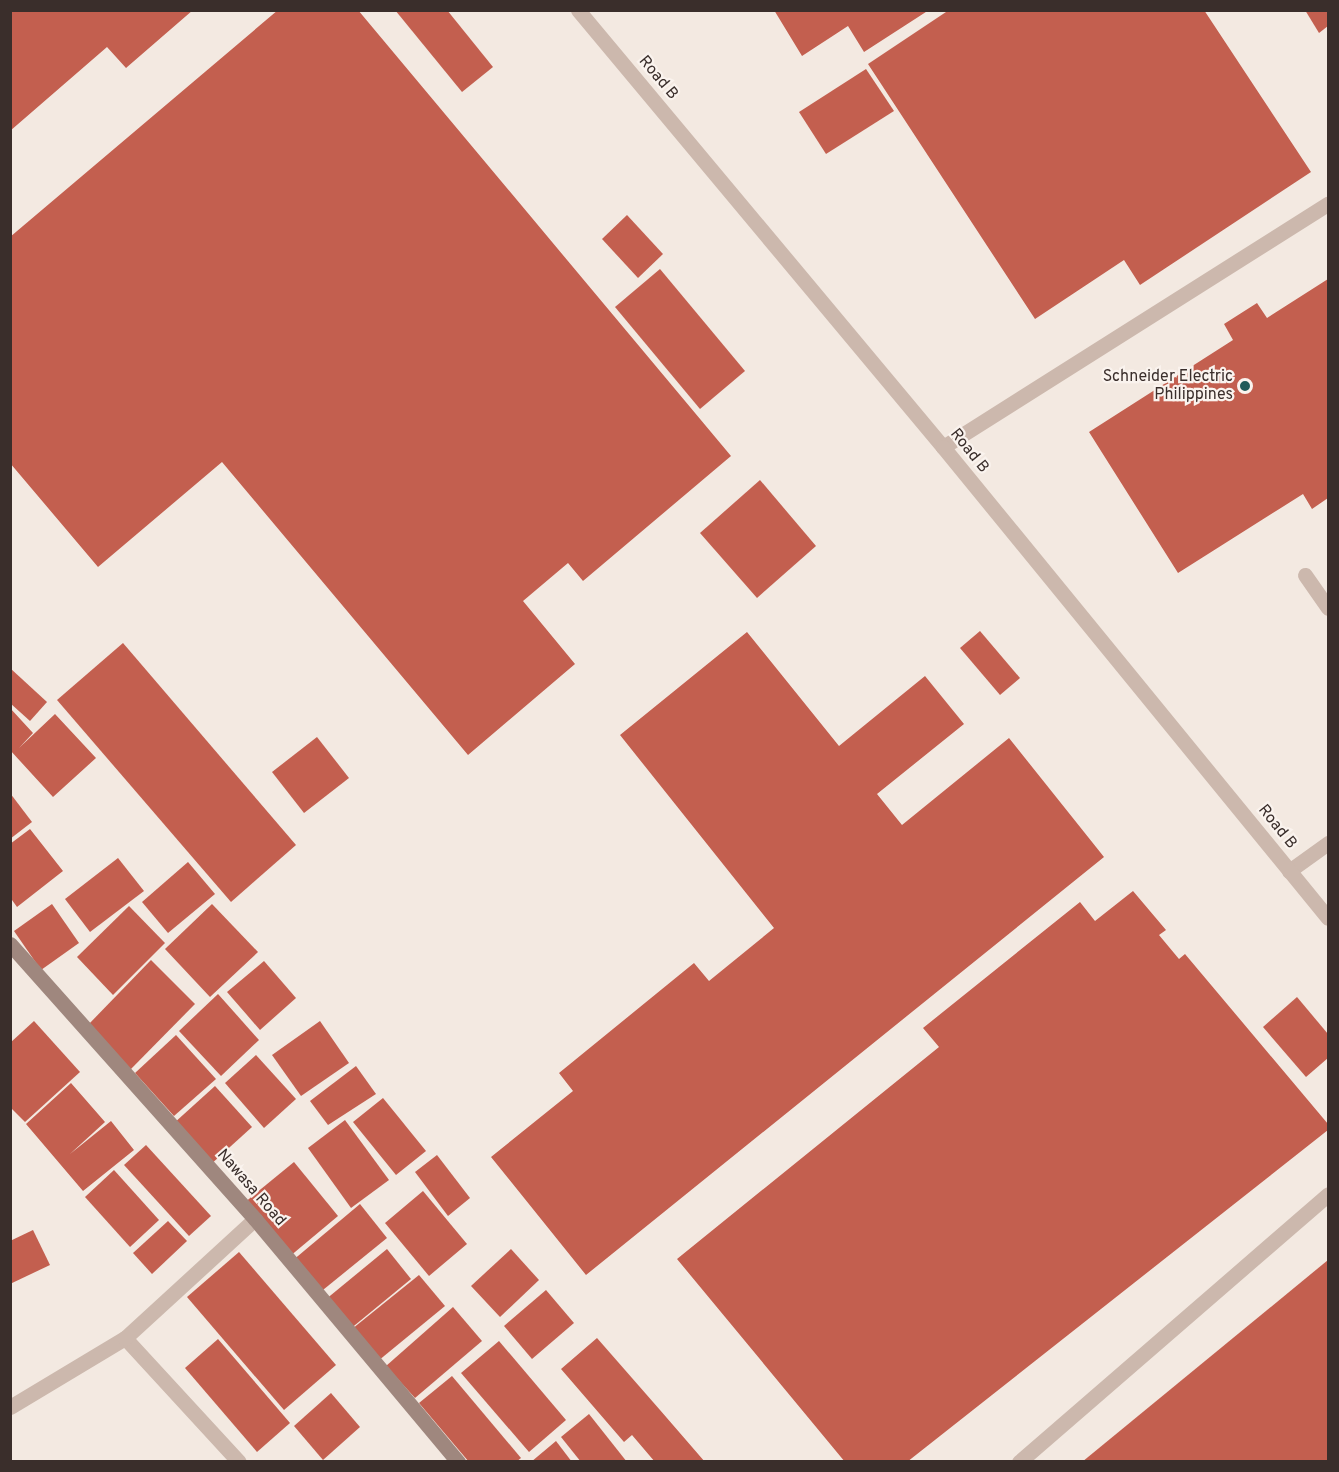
<!DOCTYPE html>
<style>
body{margin:0}
#map{position:relative;width:1339px;height:1472px;overflow:hidden;background:#f3e9e1;font-family:Overpass,sans-serif}
div>[style]{position:absolute}
.building>*{inset:0;background:#c35f4f}
.lane>*{height:15px;margin:-7.5px;padding:0 7.5px;transform-origin:7.5px;border-radius:7.5px;background:#ccb8ad}
.street>*{height:15px;margin:-7.5px;padding:0 7.5px;transform-origin:7.5px;border-radius:7.5px;background:#ccb8ad}
.secondary>*{height:15px;margin:-7.5px;padding:0 7.5px;transform-origin:7.5px;border-radius:7.5px;background:#9f877e}
.dots>*{width:16px;height:16px;translate:-50% -50%;box-sizing:border-box;border:3px solid #faf3ee;border-radius:50%}
span{translate:-50% -50%;white-space:nowrap;text-align:center;line-height:1.15;-webkit-text-stroke:4.5px #faf3ee;paint-order:stroke}
.street-label{font-size:16px;color:#3a2e2b}
.poi-label{font-size:16px;color:#3a2e2b}
.right{translate:-100% -50%;text-align:right}
.frame{position:absolute;inset:0;border:12px solid #3a2e2b;pointer-events:none}
</style>
<div id="map">
<div class="building">
<div style="clip-path:polygon(10px 10px,193px 10px,126px 68px,107px 47px,10px 131px)"></div>
<div style="clip-path:polygon(278px 10px,358px 10px,731px 456px,583px 581px,568px 563px,523px 601px,575px 664px,468px 755px,222px 462px,98px 567px,10px 463px,10px 237px)"></div>
<div style="clip-path:polygon(395px 10px,447px 10px,493px 67px,462px 92px)"></div>
<div style="clip-path:polygon(774px 10px,929px 10px,864px 52px,848px 26px,802px 56px)"></div>
<div style="clip-path:polygon(949px 10px,1204px 10px,1311px 172px,1140px 285px,1124px 260px,1035px 319px,868px 64px)"></div>
<div style="clip-path:polygon(1305px 10px,1328px 10px,1328px 26px,1319px 33px)"></div>
<div style="clip-path:polygon(866px 69px,894px 111px,826px 154px,799px 112px)"></div>
<div style="clip-path:polygon(627px 215px,663px 254px,638px 278px,602px 239px)"></div>
<div style="clip-path:polygon(660px 269px,745px 371px,700px 409px,615px 307px)"></div>
<div style="clip-path:polygon(1328px 279px,1328px 498px,1312px 509px,1303px 494px,1178px 573px,1089px 432px,1233px 340px,1224px 324px,1257px 303px,1267px 318px)"></div>
<div style="clip-path:polygon(760px 480px,816px 546px,757px 598px,700px 533px)"></div>
<div style="clip-path:polygon(980px 631px,1020px 678px,1000px 695px,960px 648px)"></div>
<div style="clip-path:polygon(747px 632px,839px 746px,925px 676px,964px 724px,877px 794px,902px 825px,1009px 738px,1104px 857px,586px 1275px,491px 1157px,573px 1091px,559px 1073px,694px 963px,709px 981px,774px 928px,620px 735px)"></div>
<div style="clip-path:polygon(123px 643px,296px 845px,231px 902px,57px 700px)"></div>
<div style="clip-path:polygon(10px 668px,47px 702px,30px 721px,10px 703px)"></div>
<div style="clip-path:polygon(10px 708px,33px 733px,19px 748px,55px 714px,96px 758px,53px 797px,10px 750px)"></div>
<div style="clip-path:polygon(317px 737px,349px 778px,304px 813px,272px 772px)"></div>
<div style="clip-path:polygon(10px 793px,32px 822px,10px 839px)"></div>
<div style="clip-path:polygon(30px 829px,63px 871px,17px 907px,12px 900px,10px 902px,10px 844px)"></div>
<div style="clip-path:polygon(118px 858px,144px 891px,90px 932px,65px 899px)"></div>
<div style="clip-path:polygon(188px 862px,215px 894px,168px 933px,142px 902px)"></div>
<div style="clip-path:polygon(1133px 891px,1166px 930px,1159px 935px,1179px 959px,1185px 954px,1328px 1124px,1328px 1130px,907px 1462px,845px 1462px,677px 1259px,939px 1047px,923px 1028px,1080px 902px,1095px 921px)"></div>
<div style="clip-path:polygon(52px 904px,79px 943px,41px 970px,14px 931px)"></div>
<div style="clip-path:polygon(212px 904px,258px 952px,210px 997px,165px 949px)"></div>
<div style="clip-path:polygon(129px 906px,165px 943px,113px 995px,77px 957px)"></div>
<div style="clip-path:polygon(151px 960px,195px 1004px,130px 1070px,87px 1026px)"></div>
<div style="clip-path:polygon(264px 961px,296px 998px,260px 1030px,227px 992px)"></div>
<div style="clip-path:polygon(218px 994px,259px 1040px,221px 1076px,179px 1031px)"></div>
<div style="clip-path:polygon(1297px 997px,1328px 1034px,1328px 1058px,1306px 1077px,1263px 1027px)"></div>
<div style="clip-path:polygon(34px 1021px,80px 1072px,25px 1122px,10px 1107px,10px 1043px)"></div>
<div style="clip-path:polygon(320px 1021px,349px 1063px,301px 1096px,272px 1055px)"></div>
<div style="clip-path:polygon(176px 1035px,216px 1079px,174px 1116px,135px 1073px)"></div>
<div style="clip-path:polygon(256px 1055px,296px 1099px,264px 1128px,225px 1083px)"></div>
<div style="clip-path:polygon(356px 1066px,376px 1094px,328px 1125px,310px 1101px)"></div>
<div style="clip-path:polygon(71px 1083px,105px 1122px,70px 1154px,111px 1121px,134px 1150px,83px 1191px,26px 1124px)"></div>
<div style="clip-path:polygon(215px 1086px,252px 1127px,209px 1166px,173px 1124px)"></div>
<div style="clip-path:polygon(383px 1098px,426px 1151px,396px 1175px,353px 1122px)"></div>
<div style="clip-path:polygon(345px 1120px,389px 1180px,351px 1208px,308px 1148px)"></div>
<div style="clip-path:polygon(146px 1145px,211px 1216px,189px 1236px,124px 1165px)"></div>
<div style="clip-path:polygon(437px 1155px,470px 1198px,448px 1216px,415px 1172px)"></div>
<div style="clip-path:polygon(294px 1162px,338px 1216px,289px 1257px,244px 1203px)"></div>
<div style="clip-path:polygon(114px 1170px,159px 1220px,130px 1247px,85px 1197px)"></div>
<div style="clip-path:polygon(423px 1191px,467px 1244px,429px 1276px,385px 1223px)"></div>
<div style="clip-path:polygon(360px 1204px,387px 1238px,318px 1294px,292px 1261px)"></div>
<div style="clip-path:polygon(168px 1221px,187px 1241px,152px 1274px,133px 1253px)"></div>
<div style="clip-path:polygon(33px 1230px,50px 1265px,10px 1284px,10px 1241px)"></div>
<div style="clip-path:polygon(387px 1249px,411px 1279px,349px 1330px,325px 1300px)"></div>
<div style="clip-path:polygon(511px 1249px,539px 1280px,500px 1317px,471px 1286px)"></div>
<div style="clip-path:polygon(239px 1252px,336px 1365px,284px 1410px,187px 1297px)"></div>
<div style="clip-path:polygon(1328px 1260px,1328px 1462px,1082px 1462px)"></div>
<div style="clip-path:polygon(419px 1275px,445px 1306px,378px 1361px,352px 1329px)"></div>
<div style="clip-path:polygon(546px 1290px,574px 1323px,532px 1359px,504px 1326px)"></div>
<div style="clip-path:polygon(453px 1307px,482px 1341px,415px 1398px,386px 1366px)"></div>
<div style="clip-path:polygon(597px 1338px,660px 1410px,705px 1462px,655px 1462px,632px 1435px,624px 1442px,561px 1369px)"></div>
<div style="clip-path:polygon(218px 1339px,290px 1423px,257px 1452px,185px 1368px)"></div>
<div style="clip-path:polygon(499px 1341px,566px 1420px,529px 1452px,461px 1373px)"></div>
<div style="clip-path:polygon(452px 1376px,521px 1458px,516px 1462px,469px 1462px,419px 1403px)"></div>
<div style="clip-path:polygon(331px 1393px,360px 1427px,323px 1460px,294px 1426px)"></div>
<div style="clip-path:polygon(589px 1414px,627px 1462px,581px 1462px,561px 1437px)"></div>
<div style="clip-path:polygon(556px 1441px,572px 1462px,531px 1462px)"></div>
</div>
<div class="lane">
<div style="left:943px;top:447px;width:455px;rotate:-32.3deg"></div>
<div style="left:1305px;top:575px;width:40px;rotate:55.1deg"></div>
<div style="left:1289px;top:871px;width:48px;rotate:-35.7deg"></div>
<div style="left:1019px;top:1462px;width:409px;rotate:-40.9deg"></div>
</div>
<div class="street">
<div style="left:578px;top:10px;width:569px;rotate:50.13deg"></div>
<div style="left:943px;top:447px;width:608px;rotate:50.74deg"></div>
<div style="left:125px;top:1338px;width:168px;rotate:47.4deg"></div>
<div style="left:10px;top:1407px;width:134px;rotate:-31deg"></div>
<div style="left:125px;top:1338px;width:176px;rotate:-42.5deg"></div>
</div>
<div class="secondary">
<div style="left:10px;top:944px;width:368px;rotate:48.3deg"></div>
<div style="left:255px;top:1219px;width:317px;rotate:50.1deg"></div>
</div>
<div class="dots">
<div style="left:1245px;top:386px;background:#215b59"></div>
</div>
<div class="street-label">
<span style="left:658px;top:78px;rotate:50deg">Road B</span>
<span style="left:969px;top:451px;rotate:51deg">Road B</span>
<span style="left:1277px;top:827px;rotate:51deg">Road B</span>
<span style="left:251px;top:1188px;rotate:49deg">Nawasa Road</span>
</div>
<div class="poi-label">
<span class="right" style="left:1233px;top:386px">Schneider Electric<br>Philippines</span>
</div>
<div class="frame"></div>
</div>
